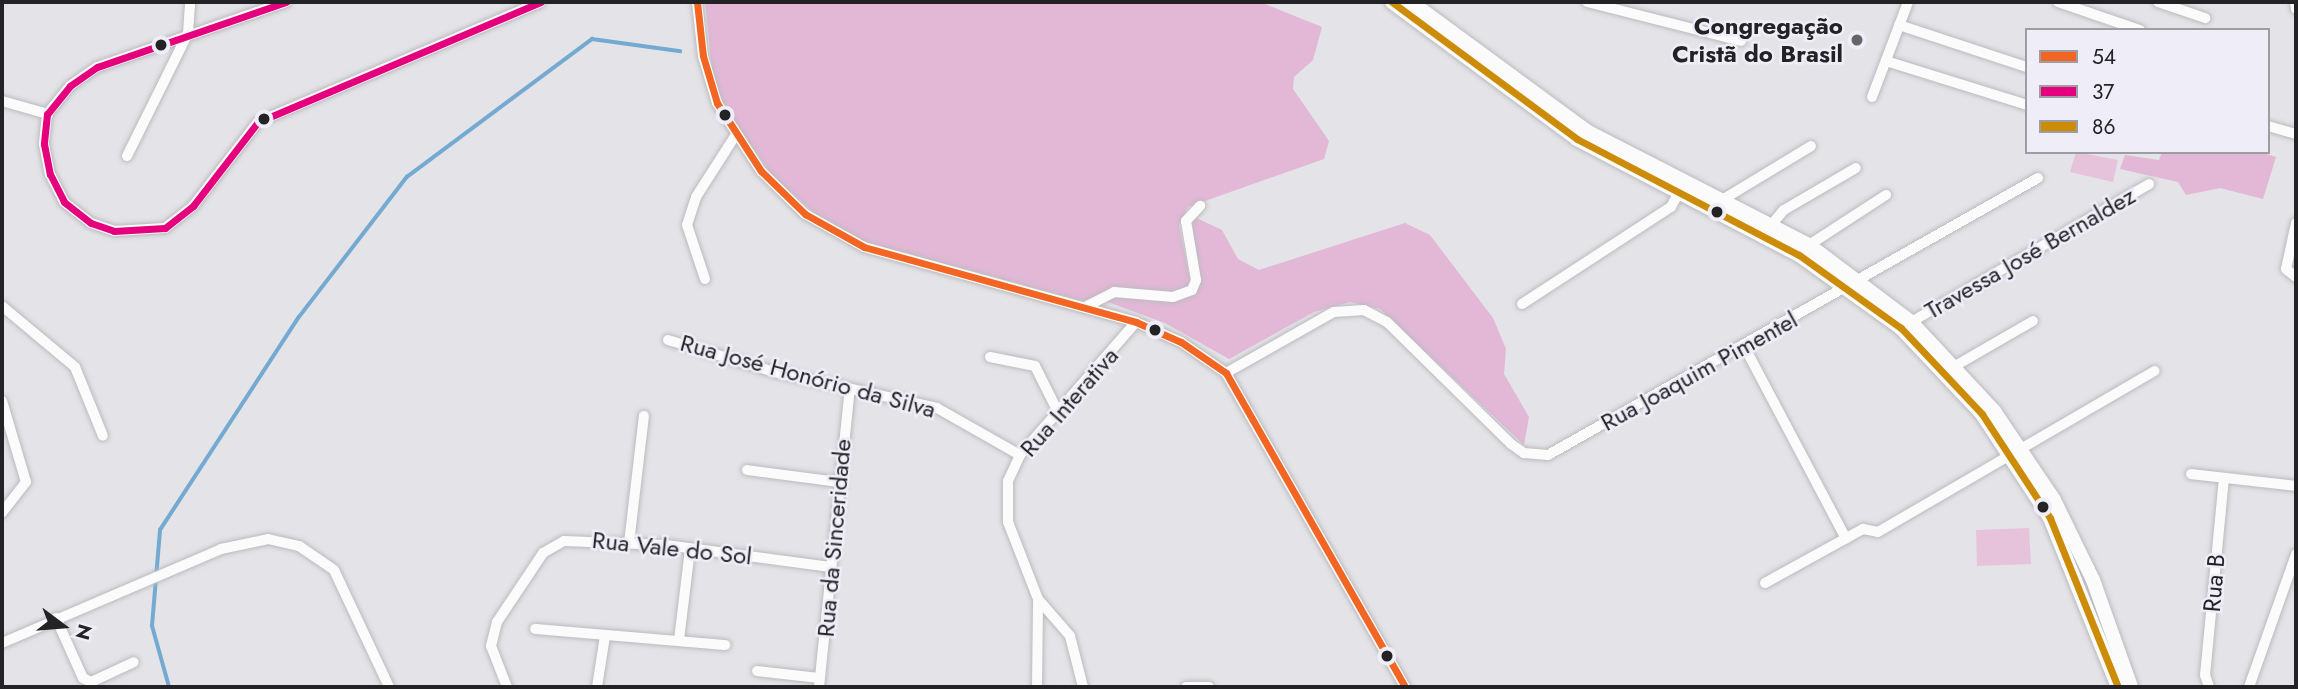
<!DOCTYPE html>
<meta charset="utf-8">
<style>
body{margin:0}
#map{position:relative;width:2298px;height:689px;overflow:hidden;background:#e3e3e8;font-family:Jost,sans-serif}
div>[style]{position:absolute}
.green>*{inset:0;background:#e6c3db}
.forest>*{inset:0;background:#e2b8d6}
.stream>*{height:3.5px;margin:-1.75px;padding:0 1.75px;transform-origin:1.75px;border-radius:1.75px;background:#74aad2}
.roads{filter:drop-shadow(0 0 2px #bbbbbe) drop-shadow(0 0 2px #bbbbbe)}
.street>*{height:10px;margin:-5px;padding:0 5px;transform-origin:5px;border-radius:5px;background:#fbfbfc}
.secondary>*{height:14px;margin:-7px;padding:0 7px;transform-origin:7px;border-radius:7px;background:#fbfbfc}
.bus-1>*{height:7px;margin:-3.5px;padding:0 3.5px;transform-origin:3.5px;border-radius:3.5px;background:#f26522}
.bus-2>*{height:7px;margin:-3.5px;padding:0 3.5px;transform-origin:3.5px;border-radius:3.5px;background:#e5007d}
.bus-3>*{height:7px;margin:-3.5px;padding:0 3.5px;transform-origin:3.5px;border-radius:3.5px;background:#cd8c08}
.dots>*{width:19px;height:19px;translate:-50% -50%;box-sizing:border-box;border:4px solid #efeef8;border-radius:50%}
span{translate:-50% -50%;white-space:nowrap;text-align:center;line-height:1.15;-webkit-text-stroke:5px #efeef8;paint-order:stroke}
.poi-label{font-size:24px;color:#232326;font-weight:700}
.right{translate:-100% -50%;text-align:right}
.street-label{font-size:24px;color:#232326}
.frame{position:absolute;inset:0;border:4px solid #232326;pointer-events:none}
.legend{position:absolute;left:2025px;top:28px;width:245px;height:126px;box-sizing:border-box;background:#efeef8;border:2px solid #9d9da4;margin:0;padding:9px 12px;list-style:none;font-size:21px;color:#232326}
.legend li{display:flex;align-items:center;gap:14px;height:35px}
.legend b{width:35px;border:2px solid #9d9da4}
.north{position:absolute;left:28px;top:591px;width:70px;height:70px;-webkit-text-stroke:5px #efeef8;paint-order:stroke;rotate:106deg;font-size:19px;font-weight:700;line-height:28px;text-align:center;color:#232326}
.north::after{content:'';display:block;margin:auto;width:24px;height:32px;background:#232326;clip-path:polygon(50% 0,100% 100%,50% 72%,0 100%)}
</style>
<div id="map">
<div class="green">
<div style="clip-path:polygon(2076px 152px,2118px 160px,2113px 182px,2070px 172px)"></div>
<div style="clip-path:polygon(2029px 528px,2031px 564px,1977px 566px,1976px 530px)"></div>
</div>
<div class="forest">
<div style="clip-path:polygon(705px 2px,1260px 2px,1322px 27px,1313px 60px,1294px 77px,1293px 89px,1329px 141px,1324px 159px,1188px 207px,1179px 225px,1191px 285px,1169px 293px,1115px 289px,1087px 302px,864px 242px,813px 212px,772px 175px,723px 105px,712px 70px)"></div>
<div style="clip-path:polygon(2162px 152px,2260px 152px,2276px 157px,2263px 199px,2220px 188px,2186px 195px,2178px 182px,2120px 169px,2125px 155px,2159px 160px)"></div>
<div style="clip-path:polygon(1192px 216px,1222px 230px,1238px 259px,1259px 270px,1405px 223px,1430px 235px,1493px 318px,1506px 349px,1504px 374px,1529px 417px,1524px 445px,1380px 309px,1350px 302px,1314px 312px,1229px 359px,1165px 323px,1105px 301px,1125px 295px,1174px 301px,1197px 292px)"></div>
</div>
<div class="stream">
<div style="left:169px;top:687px;width:63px;rotate:-105.6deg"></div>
<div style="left:152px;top:626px;width:96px;rotate:-85.2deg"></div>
<div style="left:160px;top:530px;width:254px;rotate:-56.9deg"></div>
<div style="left:299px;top:317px;width:177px;rotate:-52.4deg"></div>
<div style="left:407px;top:177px;width:231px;rotate:-36.7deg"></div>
<div style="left:592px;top:39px;width:89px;rotate:7.8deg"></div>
</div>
<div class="roads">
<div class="street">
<div style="left:286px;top:2px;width:200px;rotate:161deg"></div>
<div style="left:97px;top:67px;width:33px;rotate:145deg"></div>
<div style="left:70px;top:86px;width:36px;rotate:129deg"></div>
<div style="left:47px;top:114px;width:30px;rotate:96deg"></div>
<div style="left:44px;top:144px;width:31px;rotate:79deg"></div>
<div style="left:50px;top:174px;width:31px;rotate:63deg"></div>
<div style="left:64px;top:202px;width:34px;rotate:38deg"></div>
<div style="left:91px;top:223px;width:24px;rotate:19deg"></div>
<div style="left:114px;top:231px;width:51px;rotate:-3.4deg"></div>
<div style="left:165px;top:228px;width:36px;rotate:-38deg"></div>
<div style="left:193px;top:206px;width:106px;rotate:-52.3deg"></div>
<div style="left:258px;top:122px;width:307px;rotate:-23deg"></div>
<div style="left:697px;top:2px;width:54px;rotate:83.7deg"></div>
<div style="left:703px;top:56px;width:49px;rotate:73.4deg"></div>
<div style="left:717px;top:103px;width:81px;rotate:57.1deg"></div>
<div style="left:761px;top:171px;width:62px;rotate:44.3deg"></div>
<div style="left:805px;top:214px;width:68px;rotate:29.2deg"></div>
<div style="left:864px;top:247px;width:282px;rotate:15.4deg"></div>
<div style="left:1136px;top:322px;width:49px;rotate:24deg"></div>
<div style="left:1181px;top:342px;width:55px;rotate:34.6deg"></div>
<div style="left:1226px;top:373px;width:361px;rotate:60.3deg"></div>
<div style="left:1587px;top:2px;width:159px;rotate:14.2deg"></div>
<div style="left:2058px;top:2px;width:87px;rotate:18.9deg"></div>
<div style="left:2158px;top:2px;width:50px;rotate:18.8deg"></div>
<div style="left:2295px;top:2px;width:7px;rotate:82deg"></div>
<div style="left:1899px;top:25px;width:135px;rotate:18.2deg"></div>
<div style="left:1886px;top:61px;width:148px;rotate:17.3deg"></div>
<div style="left:1872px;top:97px;width:102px;rotate:-69.2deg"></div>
<div style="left:2px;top:101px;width:48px;rotate:15.8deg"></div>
<div style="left:2268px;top:126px;width:29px;rotate:16deg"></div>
<div style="left:127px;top:156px;width:137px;rotate:-63.6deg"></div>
<div style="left:188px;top:33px;width:31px;rotate:-86deg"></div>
<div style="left:1722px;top:200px;width:104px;rotate:-31.2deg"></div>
<div style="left:2296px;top:223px;width:47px;rotate:102.3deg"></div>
<div style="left:2286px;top:269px;width:13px;rotate:39deg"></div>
<div style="left:1767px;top:230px;width:26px;rotate:-50deg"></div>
<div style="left:1784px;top:210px;width:83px;rotate:-30.3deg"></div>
<div style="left:1809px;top:245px;width:92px;rotate:-33deg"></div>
<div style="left:705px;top:279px;width:57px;rotate:-108.4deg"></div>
<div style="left:687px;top:225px;width:29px;rotate:-72deg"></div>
<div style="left:696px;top:197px;width:72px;rotate:-57.4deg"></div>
<div style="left:1522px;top:304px;width:178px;rotate:-33.1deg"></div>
<div style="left:1671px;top:207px;width:24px;rotate:-62deg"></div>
<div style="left:2px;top:306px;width:95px;rotate:39.9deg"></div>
<div style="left:75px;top:367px;width:74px;rotate:67.9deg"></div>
<div style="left:1087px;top:306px;width:30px;rotate:-27deg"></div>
<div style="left:1114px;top:292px;width:59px;rotate:4.8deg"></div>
<div style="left:1173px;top:297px;width:20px;rotate:-20deg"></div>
<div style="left:1192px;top:290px;width:11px;rotate:-68deg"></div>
<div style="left:1196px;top:280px;width:60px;rotate:-99.6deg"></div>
<div style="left:1186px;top:221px;width:21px;rotate:-47deg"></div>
<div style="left:1906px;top:325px;width:281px;rotate:-30.1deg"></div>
<div style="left:668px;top:340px;width:112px;rotate:16.7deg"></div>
<div style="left:775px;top:372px;width:166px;rotate:12.5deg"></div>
<div style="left:937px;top:408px;width:95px;rotate:29.5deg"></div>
<div style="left:1744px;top:346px;width:218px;rotate:62.1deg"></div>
<div style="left:990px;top:357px;width:46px;rotate:11.3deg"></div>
<div style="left:1035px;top:366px;width:51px;rotate:63.4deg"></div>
<div style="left:1955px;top:366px;width:90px;rotate:-30deg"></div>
<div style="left:1226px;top:373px;width:124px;rotate:-29.5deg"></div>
<div style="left:1334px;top:312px;width:30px;rotate:-4deg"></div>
<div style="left:1364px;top:310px;width:26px;rotate:28deg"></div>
<div style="left:1387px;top:322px;width:174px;rotate:44.5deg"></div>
<div style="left:1511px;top:444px;width:16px;rotate:35deg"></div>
<div style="left:1524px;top:453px;width:24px;rotate:5deg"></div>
<div style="left:1548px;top:455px;width:563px;rotate:-29.48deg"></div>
<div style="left:2px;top:401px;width:84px;rotate:73.5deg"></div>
<div style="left:26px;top:482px;width:39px;rotate:128deg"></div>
<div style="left:747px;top:470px;width:92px;rotate:7.5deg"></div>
<div style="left:2191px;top:474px;width:106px;rotate:6.5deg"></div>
<div style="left:629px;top:543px;width:128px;rotate:-83.3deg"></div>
<div style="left:1765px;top:583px;width:112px;rotate:-28.9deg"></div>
<div style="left:1863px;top:529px;width:15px;rotate:11deg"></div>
<div style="left:1878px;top:532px;width:320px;rotate:-30.2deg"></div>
<div style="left:1038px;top:599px;width:49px;rotate:49.1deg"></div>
<div style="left:1070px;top:636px;width:53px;rotate:75.7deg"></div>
<div style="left:56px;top:618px;width:66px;rotate:65.8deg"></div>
<div style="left:83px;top:678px;width:9px;rotate:27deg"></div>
<div style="left:91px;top:682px;width:47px;rotate:-24.9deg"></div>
<div style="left:535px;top:629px;width:191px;rotate:4.8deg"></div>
<div style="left:679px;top:640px;width:92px;rotate:-83.1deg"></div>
<div style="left:2px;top:643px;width:238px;rotate:-23.2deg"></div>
<div style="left:221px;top:549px;width:48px;rotate:-12deg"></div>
<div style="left:268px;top:539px;width:32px;rotate:13deg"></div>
<div style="left:299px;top:546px;width:42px;rotate:34.4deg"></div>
<div style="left:334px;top:570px;width:129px;rotate:64.8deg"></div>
<div style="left:757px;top:671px;width:62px;rotate:6.4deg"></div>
<div style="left:507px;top:687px;width:44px;rotate:-111.3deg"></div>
<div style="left:491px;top:646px;width:25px;rotate:-76deg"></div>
<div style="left:497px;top:622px;width:83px;rotate:-56.3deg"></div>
<div style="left:543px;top:553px;width:24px;rotate:-30deg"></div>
<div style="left:564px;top:541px;width:102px;rotate:2.2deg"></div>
<div style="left:666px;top:545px;width:166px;rotate:7.6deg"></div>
<div style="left:597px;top:687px;width:52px;rotate:-81.1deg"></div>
<div style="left:819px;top:687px;width:300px;rotate:-84.1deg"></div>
<div style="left:1037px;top:687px;width:88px;rotate:-89.3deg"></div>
<div style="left:1038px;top:599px;width:83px;rotate:-111.3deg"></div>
<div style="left:1008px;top:522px;width:41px;rotate:-90deg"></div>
<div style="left:1008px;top:481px;width:29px;rotate:-65deg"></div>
<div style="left:1020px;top:455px;width:176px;rotate:-48.9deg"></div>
<div style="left:1186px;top:687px;width:23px"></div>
<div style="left:2209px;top:687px;width:13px;rotate:-108deg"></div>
<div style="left:2205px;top:675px;width:198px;rotate:-84.5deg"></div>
<div style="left:2249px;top:687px;width:141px;rotate:-70.5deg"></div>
</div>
<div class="secondary">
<div style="left:1392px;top:2px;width:230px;rotate:36.5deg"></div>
<div style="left:1577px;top:139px;width:250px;rotate:27.6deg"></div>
<div style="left:1799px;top:255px;width:125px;rotate:35.6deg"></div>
<div style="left:1901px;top:328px;width:118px;rotate:46.7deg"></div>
<div style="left:1982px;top:414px;width:124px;rotate:56.8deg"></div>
<div style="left:2050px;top:518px;width:182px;rotate:68.1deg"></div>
<div style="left:1411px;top:2px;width:220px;rotate:36.3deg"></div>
<div style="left:1588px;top:132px;width:248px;rotate:27.1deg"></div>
<div style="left:1809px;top:245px;width:128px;rotate:37deg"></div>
<div style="left:1911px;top:322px;width:122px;rotate:47deg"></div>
<div style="left:1994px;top:411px;width:107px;rotate:56deg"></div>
<div style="left:2054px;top:500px;width:89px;rotate:64deg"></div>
<div style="left:2093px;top:580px;width:114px;rotate:70.4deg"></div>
</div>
</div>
<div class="bus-1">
<div style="left:697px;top:2px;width:54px;rotate:83.7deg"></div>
<div style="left:703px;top:56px;width:49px;rotate:73.4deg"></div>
<div style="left:717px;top:103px;width:81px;rotate:57.1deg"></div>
<div style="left:761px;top:171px;width:62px;rotate:44.3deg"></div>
<div style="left:805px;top:214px;width:68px;rotate:29.2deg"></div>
<div style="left:864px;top:247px;width:282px;rotate:15.4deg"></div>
<div style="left:1136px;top:322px;width:49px;rotate:24deg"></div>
<div style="left:1181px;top:342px;width:55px;rotate:34.6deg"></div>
<div style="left:1226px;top:373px;width:361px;rotate:60.3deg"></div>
</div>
<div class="bus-2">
<div style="left:286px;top:2px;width:200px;rotate:161deg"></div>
<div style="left:97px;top:67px;width:33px;rotate:145deg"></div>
<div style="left:70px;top:86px;width:36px;rotate:129deg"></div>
<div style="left:47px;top:114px;width:30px;rotate:96deg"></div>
<div style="left:44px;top:144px;width:31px;rotate:79deg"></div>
<div style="left:50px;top:174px;width:31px;rotate:63deg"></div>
<div style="left:64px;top:202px;width:34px;rotate:38deg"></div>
<div style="left:91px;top:223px;width:24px;rotate:19deg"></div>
<div style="left:114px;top:231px;width:51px;rotate:-3.4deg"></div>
<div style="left:165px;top:228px;width:36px;rotate:-38deg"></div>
<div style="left:193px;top:206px;width:106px;rotate:-52.3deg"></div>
<div style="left:258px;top:122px;width:307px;rotate:-23deg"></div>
</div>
<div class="bus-3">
<div style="left:1392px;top:2px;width:230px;rotate:36.5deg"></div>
<div style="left:1577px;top:139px;width:250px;rotate:27.6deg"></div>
<div style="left:1799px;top:255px;width:125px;rotate:35.6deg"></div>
<div style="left:1901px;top:328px;width:118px;rotate:46.7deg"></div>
<div style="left:1982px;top:414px;width:124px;rotate:56.8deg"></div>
<div style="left:2050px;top:518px;width:182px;rotate:68.1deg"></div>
</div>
<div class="dots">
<div style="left:1857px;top:40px;background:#66666a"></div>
<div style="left:161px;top:45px;background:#232326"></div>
<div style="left:725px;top:115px;background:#232326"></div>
<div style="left:264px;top:119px;background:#232326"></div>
<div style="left:1717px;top:212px;background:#232326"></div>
<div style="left:1155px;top:330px;background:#232326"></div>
<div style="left:2043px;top:507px;background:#232326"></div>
<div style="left:1387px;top:656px;background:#232326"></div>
</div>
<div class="poi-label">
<span class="right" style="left:1843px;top:40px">Congregação<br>Cristã do Brasil</span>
</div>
<div class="street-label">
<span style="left:2030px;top:253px;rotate:-30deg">Travessa José Bernaldez</span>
<span style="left:1699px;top:371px;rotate:-29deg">Rua Joaquim Pimentel</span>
<span style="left:808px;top:376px;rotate:15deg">Rua José Honório da Silva</span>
<span style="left:1069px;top:402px;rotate:-49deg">Rua Interativa</span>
<span style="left:834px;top:538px;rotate:-85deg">Rua da Sinceridade</span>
<span style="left:672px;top:548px;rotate:6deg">Rua Vale do Sol</span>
<span style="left:2214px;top:583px;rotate:-85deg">Rua B</span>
</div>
<div class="frame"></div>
<ul class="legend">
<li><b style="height:9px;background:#f26522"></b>54</li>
<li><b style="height:9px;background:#e5007d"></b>37</li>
<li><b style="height:9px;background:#cd8c08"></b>86</li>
</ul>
<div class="north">N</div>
</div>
